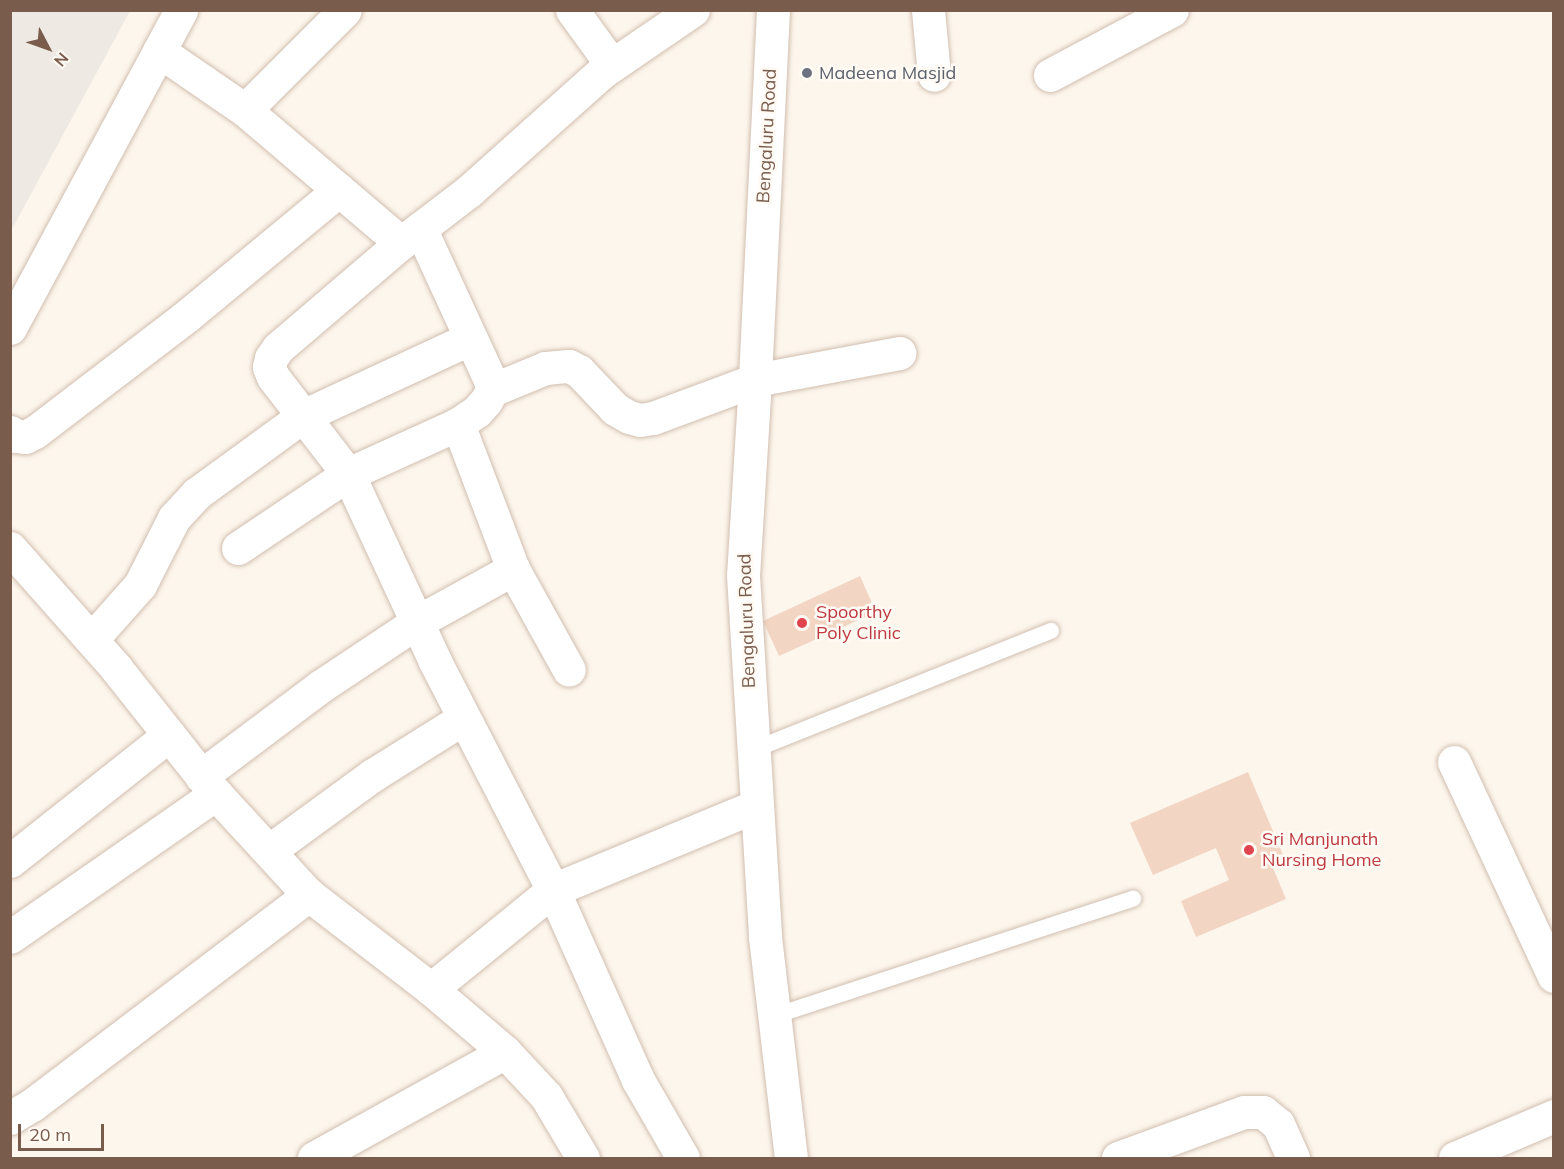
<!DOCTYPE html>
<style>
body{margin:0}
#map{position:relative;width:1564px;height:1169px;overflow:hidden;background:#fdf6ec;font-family:Mulish,sans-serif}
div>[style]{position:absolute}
.industrial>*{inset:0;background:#efe9e4}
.building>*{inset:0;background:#f3d5c3}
.roads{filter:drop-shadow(0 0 2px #d1beb0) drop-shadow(0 0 2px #d1beb0)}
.service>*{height:16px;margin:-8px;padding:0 8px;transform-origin:8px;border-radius:8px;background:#fff}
.minor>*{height:33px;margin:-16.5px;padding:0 16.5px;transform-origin:16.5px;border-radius:16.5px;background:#fff}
.tertiary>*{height:33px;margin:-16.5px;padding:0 16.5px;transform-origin:16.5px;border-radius:16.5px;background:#fff}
.dots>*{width:16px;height:16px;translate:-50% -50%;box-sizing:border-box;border:3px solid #fffaf3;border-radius:50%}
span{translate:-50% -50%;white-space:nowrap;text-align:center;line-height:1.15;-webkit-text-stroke:5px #fffaf3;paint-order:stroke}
.worship-label{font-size:18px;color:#5b616d}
.left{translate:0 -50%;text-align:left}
.street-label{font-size:18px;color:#7a5c4d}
.health-label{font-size:18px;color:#be3a42}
.frame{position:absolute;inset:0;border:12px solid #7a5c4d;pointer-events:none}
.north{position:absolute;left:18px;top:18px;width:60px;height:60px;-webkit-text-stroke:4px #fffaf3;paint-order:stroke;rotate:131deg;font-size:16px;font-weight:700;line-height:24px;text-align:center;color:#7a5c4d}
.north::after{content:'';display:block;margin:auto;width:21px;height:27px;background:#7a5c4d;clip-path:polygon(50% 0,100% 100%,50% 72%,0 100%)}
.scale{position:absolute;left:18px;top:1124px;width:86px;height:27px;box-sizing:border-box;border:3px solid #7a5c4d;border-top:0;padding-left:8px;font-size:18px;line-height:21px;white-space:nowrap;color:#7a5c4d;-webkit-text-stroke:4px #fffaf3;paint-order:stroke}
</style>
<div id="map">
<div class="industrial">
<div style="clip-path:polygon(11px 10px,130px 11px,11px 231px,10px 11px)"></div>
</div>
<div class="building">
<div style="clip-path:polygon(860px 576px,876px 612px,779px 656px,763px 621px)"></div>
<div style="clip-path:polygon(1248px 772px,1286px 862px,1273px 868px,1286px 899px,1196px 937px,1181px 901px,1229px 880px,1216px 848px,1153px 875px,1130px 823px)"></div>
</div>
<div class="roads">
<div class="service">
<div style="left:753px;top:750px;width:321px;rotate:-21.8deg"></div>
<div style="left:774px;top:1016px;width:378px;rotate:-18.1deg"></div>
</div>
<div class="minor">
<div style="left:572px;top:10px;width:68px;rotate:54deg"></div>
<div style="left:928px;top:10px;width:65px;rotate:84.7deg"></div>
<div style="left:159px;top:51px;width:104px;rotate:34.5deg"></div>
<div style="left:245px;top:110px;width:205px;rotate:40.4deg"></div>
<div style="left:1050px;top:75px;width:138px;rotate:-28deg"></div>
<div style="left:245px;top:110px;width:141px;rotate:-45deg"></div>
<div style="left:10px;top:328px;width:361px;rotate:-61.7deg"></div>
<div style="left:492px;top:390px;width:57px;rotate:-22.5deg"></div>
<div style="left:545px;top:368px;width:24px;rotate:-5deg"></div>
<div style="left:569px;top:366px;width:11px;rotate:27deg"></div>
<div style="left:579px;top:371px;width:52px;rotate:46.5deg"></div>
<div style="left:615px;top:409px;width:16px;rotate:30deg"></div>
<div style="left:629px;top:417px;width:11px;rotate:15deg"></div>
<div style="left:640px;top:420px;width:13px;rotate:-9deg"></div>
<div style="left:653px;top:418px;width:109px;rotate:-20.4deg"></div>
<div style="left:755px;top:380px;width:147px;rotate:-10.6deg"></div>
<div style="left:458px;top:424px;width:155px;rotate:69.2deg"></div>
<div style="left:513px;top:569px;width:115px;rotate:61deg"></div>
<div style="left:10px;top:432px;width:7px;rotate:34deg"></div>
<div style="left:16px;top:436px;width:9px;rotate:6deg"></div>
<div style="left:25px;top:437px;width:11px;rotate:-27deg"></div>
<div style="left:35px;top:432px;width:193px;rotate:-37.4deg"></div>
<div style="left:188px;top:315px;width:196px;rotate:-39.6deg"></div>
<div style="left:10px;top:548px;width:160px;rotate:48.5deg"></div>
<div style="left:116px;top:668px;width:161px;rotate:51.6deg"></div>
<div style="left:216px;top:794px;width:137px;rotate:47.4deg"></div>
<div style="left:309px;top:895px;width:154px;rotate:37.6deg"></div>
<div style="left:431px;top:989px;width:97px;rotate:40.4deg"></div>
<div style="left:505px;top:1052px;width:60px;rotate:47deg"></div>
<div style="left:546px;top:1096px;width:72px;rotate:59.2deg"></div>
<div style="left:238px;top:548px;width:133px;rotate:-33.9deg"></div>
<div style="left:348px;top:474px;width:121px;rotate:-24.4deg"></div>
<div style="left:458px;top:424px;width:23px;rotate:-34deg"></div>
<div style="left:477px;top:411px;width:13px;rotate:-48deg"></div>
<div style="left:486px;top:401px;width:13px;rotate:-61deg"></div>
<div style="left:492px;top:390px;width:10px;rotate:-101deg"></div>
<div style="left:490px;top:380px;width:167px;rotate:-114.7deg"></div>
<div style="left:92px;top:639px;width:72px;rotate:-48.4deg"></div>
<div style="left:140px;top:585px;width:75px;rotate:-63.1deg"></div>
<div style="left:174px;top:518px;width:33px;rotate:-47deg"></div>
<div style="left:196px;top:494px;width:132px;rotate:-36.1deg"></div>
<div style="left:303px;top:416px;width:183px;rotate:-24.9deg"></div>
<div style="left:1454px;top:762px;width:236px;rotate:65deg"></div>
<div style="left:201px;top:776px;width:150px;rotate:-36.9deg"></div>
<div style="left:321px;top:686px;width:115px;rotate:-33.7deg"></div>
<div style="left:417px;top:622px;width:110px;rotate:-28.9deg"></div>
<div style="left:270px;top:850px;width:127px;rotate:-36.1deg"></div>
<div style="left:373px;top:775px;width:107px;rotate:-32.1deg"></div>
<div style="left:10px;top:861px;width:203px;rotate:-38.4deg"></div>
<div style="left:10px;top:937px;width:251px;rotate:-34.8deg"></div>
<div style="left:431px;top:989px;width:157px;rotate:-39.1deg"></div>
<div style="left:553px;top:890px;width:220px;rotate:-22.5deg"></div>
<div style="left:10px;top:1118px;width:26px;rotate:-31deg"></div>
<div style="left:32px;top:1105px;width:348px;rotate:-37.2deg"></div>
<div style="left:314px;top:1158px;width:218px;rotate:-29deg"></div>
<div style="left:683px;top:1158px;width:90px;rotate:-120deg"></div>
<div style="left:638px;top:1080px;width:208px;rotate:-114.1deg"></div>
<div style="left:553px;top:890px;width:258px;rotate:-117.3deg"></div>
<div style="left:435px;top:661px;width:206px;rotate:-114.9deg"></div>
<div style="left:348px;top:474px;width:123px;rotate:-127.7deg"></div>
<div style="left:273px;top:377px;width:11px;rotate:-112deg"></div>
<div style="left:269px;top:367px;width:9px;rotate:-77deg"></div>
<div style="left:271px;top:358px;width:12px;rotate:-55deg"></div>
<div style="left:278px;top:348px;width:162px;rotate:-40.5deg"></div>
<div style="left:401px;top:243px;width:86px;rotate:-37.4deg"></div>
<div style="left:469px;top:191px;width:178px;rotate:-41.8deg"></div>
<div style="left:602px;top:72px;width:110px;rotate:-34.3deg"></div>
<div style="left:1118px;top:1158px;width:134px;rotate:-20.1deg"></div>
<div style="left:1244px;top:1112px;width:19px"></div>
<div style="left:1263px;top:1112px;width:19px;rotate:39deg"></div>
<div style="left:1278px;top:1124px;width:37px;rotate:66deg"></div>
<div style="left:1455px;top:1158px;width:108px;rotate:-23deg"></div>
</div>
<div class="tertiary">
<div style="left:773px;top:10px;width:370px;rotate:92.8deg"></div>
<div style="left:755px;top:380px;width:195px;rotate:93.5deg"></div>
<div style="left:743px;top:575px;width:363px;rotate:86.5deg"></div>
<div style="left:765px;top:937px;width:223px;rotate:83.3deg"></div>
</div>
</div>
<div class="dots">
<div style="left:807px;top:73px;background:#6b7280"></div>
<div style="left:802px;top:623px;background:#e0444e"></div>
<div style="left:1249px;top:850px;background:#e0444e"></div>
</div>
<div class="worship-label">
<span class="left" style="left:819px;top:73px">Madeena Masjid</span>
</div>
<div class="street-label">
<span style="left:767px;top:136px;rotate:-87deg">Bengaluru Road</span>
<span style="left:747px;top:621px;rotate:-92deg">Bengaluru Road</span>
</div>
<div class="health-label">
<span class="left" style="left:816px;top:623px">Spoorthy<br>Poly Clinic</span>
<span class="left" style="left:1262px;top:850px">Sri Manjunath<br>Nursing Home</span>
</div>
<div class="frame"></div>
<div class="north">N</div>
<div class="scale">20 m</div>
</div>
